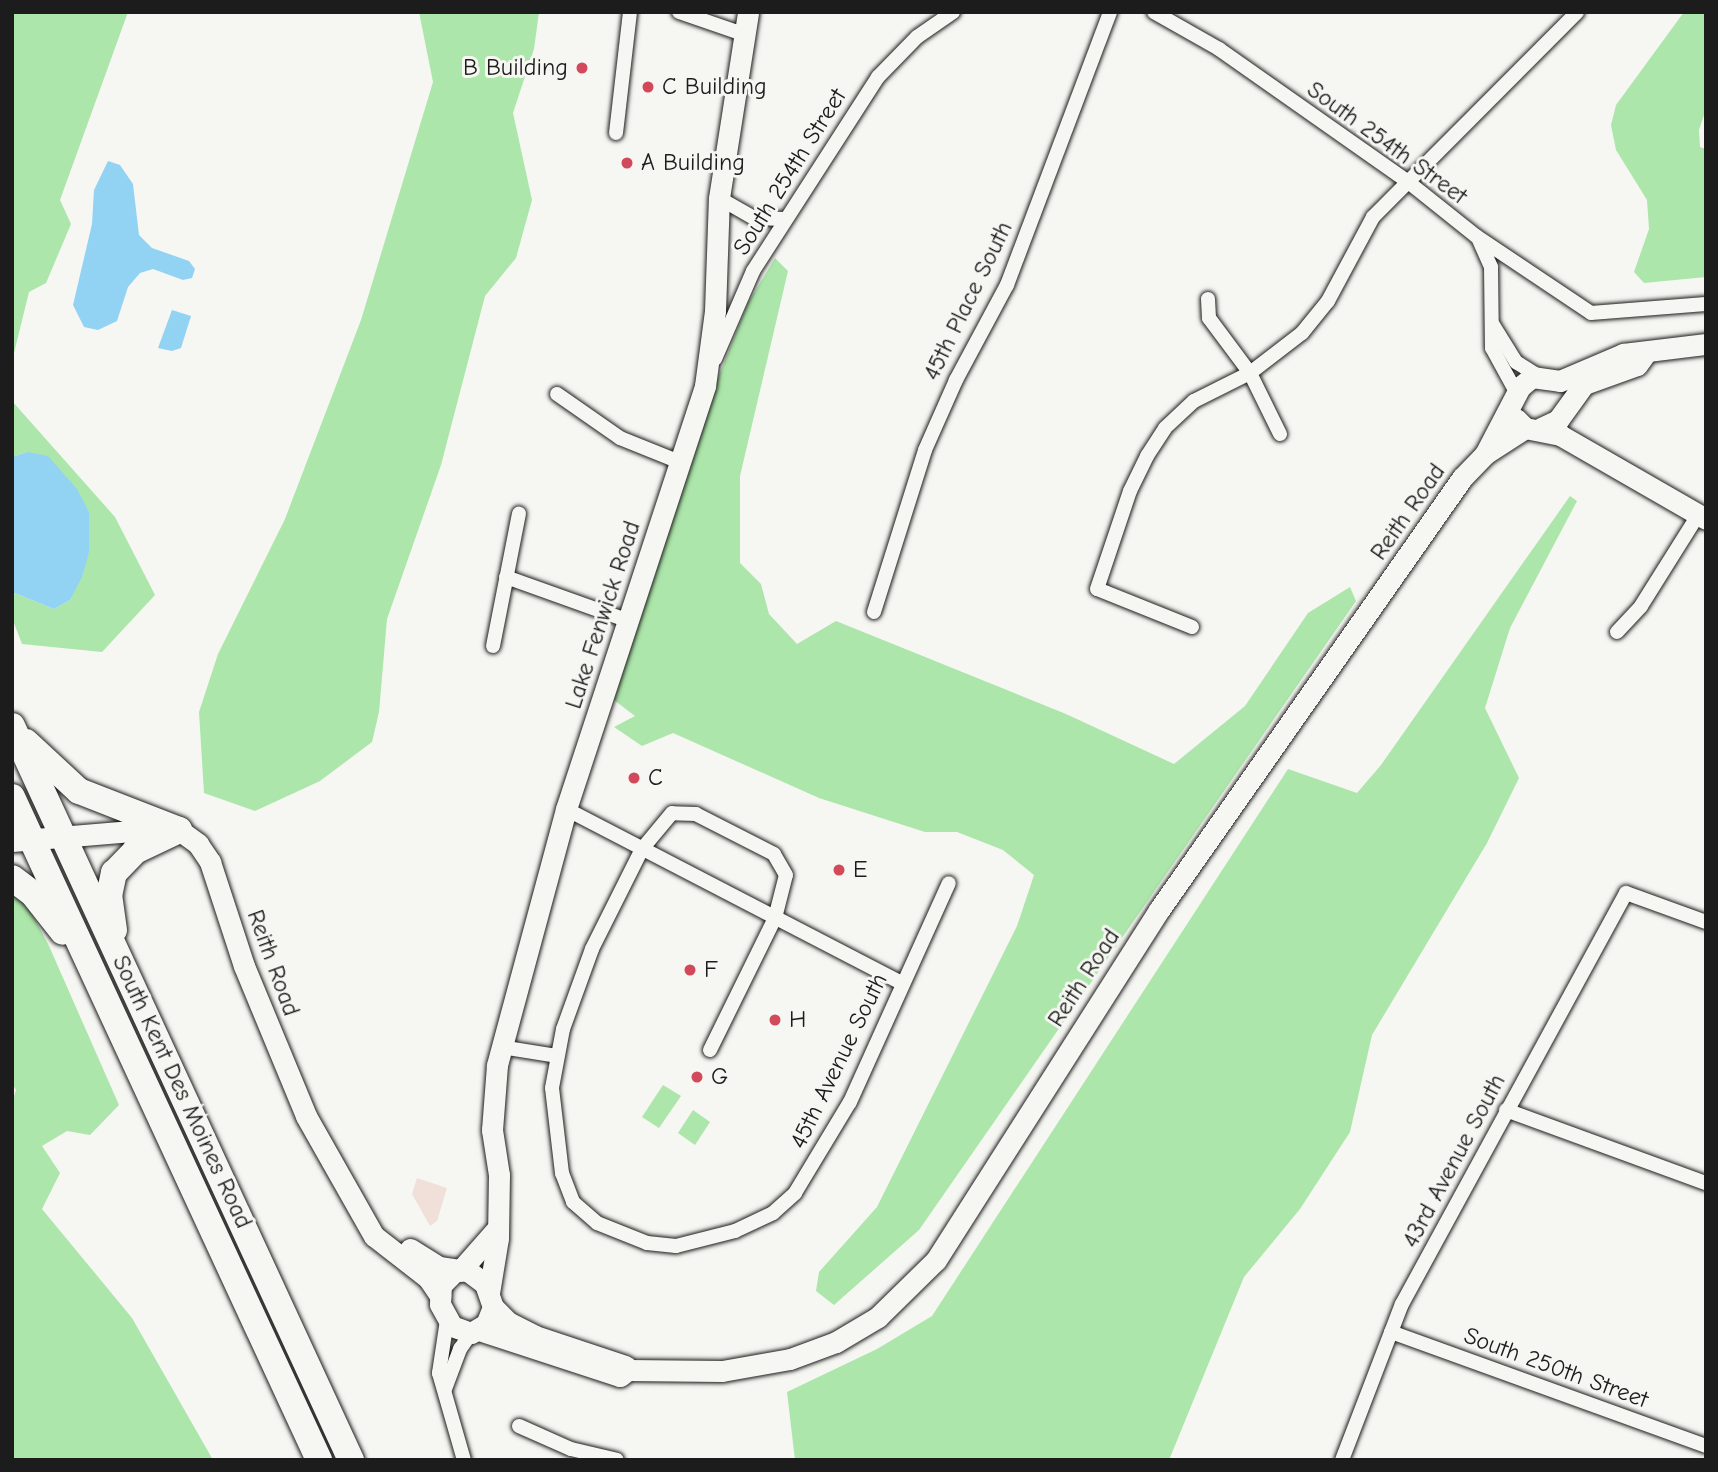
<!DOCTYPE html>
<style>
body{margin:0}
#map{position:relative;width:1718px;height:1472px;overflow:hidden;background:#f6f6f2;font-family:"Comic Neue",sans-serif}
div>[style]{position:absolute}
.built>*{inset:0;background:#f1e0da}
.green>*{inset:0;background:#ace6aa}
.water>*{inset:0;background:#92d3f4}
.roads{filter:drop-shadow(0 0 2px #1c1c1c) drop-shadow(0 0 2px #1c1c1c)}
.street>*{height:14px;margin:-7px;padding:0 7px;transform-origin:7px;border-radius:7px;background:#f6f6f2}
.secondary>*{height:21px;margin:-10.5px;padding:0 10.5px;transform-origin:10.5px;border-radius:10.5px;background:#f6f6f2}
.highway>*{height:26px;margin:-13px;padding:0 13px;transform-origin:13px;border-radius:13px;background:#f6f6f2}
.dots>*{width:19px;height:19px;translate:-50% -50%;box-sizing:border-box;border:4px solid #f6f6f2;border-radius:50%}
span{translate:-50% -50%;white-space:nowrap;text-align:center;line-height:1.15;-webkit-text-stroke:6px #f6f6f2;paint-order:stroke}
.poi-label{font-size:24px;color:#1c1c1c}
.right{translate:-100% -50%;text-align:right}
.left{translate:0 -50%;text-align:left}
.street-label{font-size:24px;color:#1c1c1c}
.frame{position:absolute;inset:0;border:14px solid #1c1c1c;pointer-events:none}
</style>
<div id="map">
<div class="built">
<div style="clip-path:polygon(417px 1178px,447px 1188px,437px 1221px,430px 1226px,412px 1194px)"></div>
</div>
<div class="green">
<div style="clip-path:polygon(12px 12px,128px 12px,60px 200px,71px 224px,46px 283px,29px 292px,12px 361px)"></div>
<div style="clip-path:polygon(419px 12px,539px 12px,534px 49px,513px 113px,532px 200px,516px 258px,485px 296px,441px 465px,387px 619px,379px 712px,372px 742px,320px 781px,255px 811px,204px 793px,199px 712px,218px 654px,285px 519px,361px 320px,433px 82px)"></div>
<div style="clip-path:polygon(1684px 12px,1706px 12px,1706px 109px,1699px 130px,1700px 147px,1706px 149px,1706px 277px,1644px 283px,1634px 272px,1649px 229px,1647px 200px,1616px 150px,1611px 125px,1616px 105px)"></div>
<div style="clip-path:polygon(775px 258px,788px 271px,740px 476px,740px 563px,761px 584px,769px 614px,797px 644px,836px 621px,1066px 714px,1174px 764px,1245px 706px,1308px 613px,1350px 587px,1356px 601px,919px 1230px,834px 1305px,816px 1291px,819px 1272px,877px 1207px,1017px 926px,1034px 875px,1003px 850px,957px 832px,925px 832px,819px 798px,673px 733px,642px 746px,614px 727px,635px 716px,614px 700px,710px 398px,748px 303px)"></div>
<div style="clip-path:polygon(12px 401px,115px 517px,155px 595px,102px 652px,22px 644px,12px 618px,12px 592px,54px 609px,70px 600px,89px 553px,27px 452px,12px 457px)"></div>
<div style="clip-path:polygon(1570px 496px,1577px 501px,1510px 628px,1485px 708px,1519px 778px,1487px 843px,1372px 1035px,1350px 1132px,1300px 1209px,1244px 1277px,1169px 1460px,795px 1460px,787px 1392px,877px 1349px,932px 1316px,1288px 769px,1357px 793px,1381px 765px)"></div>
<div style="clip-path:polygon(12px 893px,30px 910px,49px 946px,119px 1105px,90px 1135px,67px 1131px,42px 1146px,60px 1173px,42px 1209px,132px 1318px,213px 1460px,12px 1460px,12px 1102px,16px 1090px,12px 1083px)"></div>
<div style="clip-path:polygon(663px 1085px,681px 1096px,659px 1128px,642px 1117px)"></div>
<div style="clip-path:polygon(693px 1110px,710px 1122px,695px 1145px,678px 1133px)"></div>
</div>
<div class="water">
<div style="clip-path:polygon(108px 161px,120px 165px,133px 184px,139px 235px,152px 248px,189px 261px,195px 269px,192px 278px,183px 280px,153px 269px,140px 273px,128px 287px,117px 321px,98px 330px,84px 327px,73px 305px,92px 224px,94px 190px)"></div>
<div style="clip-path:polygon(172px 310px,191px 316px,181px 348px,172px 351px,158px 348px)"></div>
<div style="clip-path:polygon(27px 452px,48px 456px,77px 489px,89px 512px,89px 553px,82px 577px,70px 600px,54px 609px,12px 592px,12px 457px)"></div>
</div>
<div class="roads">
<div class="street">
<div style="left:679px;top:12px;width:68px;rotate:19deg"></div>
<div style="left:1154px;top:12px;width:75px;rotate:29.6deg"></div>
<div style="left:1219px;top:49px;width:230px;rotate:35.1deg"></div>
<div style="left:1407px;top:181px;width:88px;rotate:38.6deg"></div>
<div style="left:1476px;top:236px;width:138px;rotate:33.8deg"></div>
<div style="left:1591px;top:313px;width:115px;rotate:-4.5deg"></div>
<div style="left:616px;top:133px;width:122px;rotate:-83.4deg"></div>
<div style="left:719px;top:198px;width:40px;rotate:29.7deg"></div>
<div style="left:754px;top:218px;width:30px;rotate:2deg"></div>
<div style="left:1479px;top:240px;width:30px;rotate:66deg"></div>
<div style="left:1491px;top:267px;width:81px;rotate:89.3deg"></div>
<div style="left:1492px;top:348px;width:48px;rotate:61.3deg"></div>
<div style="left:1515px;top:390px;width:8px;rotate:90deg"></div>
<div style="left:1208px;top:299px;width:19px;rotate:87deg"></div>
<div style="left:1209px;top:318px;width:69px;rotate:53.3deg"></div>
<div style="left:1250px;top:373px;width:68px;rotate:63.8deg"></div>
<div style="left:1493px;top:325px;width:44px;rotate:58.1deg"></div>
<div style="left:1516px;top:362px;width:28px;rotate:32deg"></div>
<div style="left:715px;top:359px;width:96px;rotate:-66.6deg"></div>
<div style="left:753px;top:271px;width:231px;rotate:-57.2deg"></div>
<div style="left:878px;top:77px;width:56px;rotate:-45.7deg"></div>
<div style="left:917px;top:37px;width:44px;rotate:-34.8deg"></div>
<div style="left:557px;top:394px;width:77px;rotate:34.9deg"></div>
<div style="left:620px;top:438px;width:67px;rotate:22deg"></div>
<div style="left:506px;top:577px;width:131px;rotate:19.7deg"></div>
<div style="left:874px;top:612px;width:170px;rotate:-72.5deg"></div>
<div style="left:925px;top:450px;width:77px;rotate:-66.1deg"></div>
<div style="left:956px;top:380px;width:108px;rotate:-61.8deg"></div>
<div style="left:1007px;top:285px;width:292px;rotate:-69.3deg"></div>
<div style="left:1192px;top:627px;width:102px;rotate:-158.2deg"></div>
<div style="left:1097px;top:589px;width:103px;rotate:-71.4deg"></div>
<div style="left:1130px;top:491px;width:39px;rotate:-64deg"></div>
<div style="left:1147px;top:456px;width:33px;rotate:-57deg"></div>
<div style="left:1165px;top:428px;width:40px;rotate:-43deg"></div>
<div style="left:1194px;top:401px;width:63px;rotate:-26.6deg"></div>
<div style="left:1250px;top:373px;width:66px;rotate:-37.6deg"></div>
<div style="left:1302px;top:333px;width:41px;rotate:-50.9deg"></div>
<div style="left:1328px;top:301px;width:95px;rotate:-61.8deg"></div>
<div style="left:1373px;top:217px;width:289px;rotate:-45.1deg"></div>
<div style="left:1617px;top:632px;width:35px;rotate:-47deg"></div>
<div style="left:1641px;top:606px;width:107px;rotate:-57.9deg"></div>
<div style="left:493px;top:646px;width:135px;rotate:-78.9deg"></div>
<div style="left:566px;top:809px;width:378px;rotate:27.4deg"></div>
<div style="left:501px;top:1047px;width:57px;rotate:9.1deg"></div>
<div style="left:710px;top:1050px;width:147px;rotate:-63.8deg"></div>
<div style="left:775px;top:918px;width:44px;rotate:-75.7deg"></div>
<div style="left:786px;top:875px;width:24px;rotate:-120deg"></div>
<div style="left:774px;top:854px;width:88px;rotate:-152.9deg"></div>
<div style="left:696px;top:814px;width:24px;rotate:-178deg"></div>
<div style="left:672px;top:813px;width:47px;rotate:129.8deg"></div>
<div style="left:642px;top:849px;width:112px;rotate:116.6deg"></div>
<div style="left:592px;top:949px;width:85px;rotate:109.9deg"></div>
<div style="left:563px;top:1029px;width:60px;rotate:100.6deg"></div>
<div style="left:552px;top:1088px;width:86px;rotate:83.3deg"></div>
<div style="left:562px;top:1173px;width:31px;rotate:69deg"></div>
<div style="left:573px;top:1202px;width:32px;rotate:41deg"></div>
<div style="left:597px;top:1223px;width:54px;rotate:21.8deg"></div>
<div style="left:647px;top:1243px;width:29px;rotate:6deg"></div>
<div style="left:676px;top:1246px;width:61px;rotate:-14.3deg"></div>
<div style="left:735px;top:1231px;width:42px;rotate:-25.3deg"></div>
<div style="left:773px;top:1213px;width:30px;rotate:-42deg"></div>
<div style="left:795px;top:1193px;width:106px;rotate:-58.9deg"></div>
<div style="left:850px;top:1102px;width:240px;rotate:-65.7deg"></div>
<div style="left:1506px;top:1110px;width:213px;rotate:20.1deg"></div>
<div style="left:447px;top:1320px;width:54px;rotate:98.6deg"></div>
<div style="left:439px;top:1373px;width:91px;rotate:74deg"></div>
<div style="left:1391px;top:1332px;width:335px;rotate:19.9deg"></div>
<div style="left:445px;top:1389px;width:43px;rotate:-69.4deg"></div>
<div style="left:460px;top:1349px;width:19px;rotate:-55deg"></div>
<div style="left:519px;top:1426px;width:57px;rotate:23.9deg"></div>
<div style="left:571px;top:1449px;width:47px;rotate:13.4deg"></div>
<div style="left:1342px;top:1460px;width:167px;rotate:-69deg"></div>
<div style="left:1402px;top:1304px;width:468px;rotate:-61.4deg"></div>
<div style="left:1626px;top:893px;width:85px;rotate:19.9deg"></div>
</div>
<div class="secondary">
<div style="left:1516px;top:419px;width:13px;rotate:45deg"></div>
<div style="left:1525px;top:428px;width:36px;rotate:11deg"></div>
<div style="left:1560px;top:435px;width:168px;rotate:29.9deg"></div>
<div style="left:1541px;top:428px;width:19px;rotate:-25deg"></div>
<div style="left:1558px;top:420px;width:44px;rotate:-54.2deg"></div>
<div style="left:1584px;top:384px;width:56px;rotate:-19.7deg"></div>
<div style="left:1637px;top:365px;width:14px;rotate:-54deg"></div>
<div style="left:1485px;top:454px;width:76px;rotate:-62.4deg"></div>
<div style="left:1520px;top:387px;width:16px;rotate:-40deg"></div>
<div style="left:1532px;top:377px;width:28px;rotate:8deg"></div>
<div style="left:1560px;top:381px;width:69px;rotate:-23.2deg"></div>
<div style="left:1623px;top:354px;width:84px;rotate:-6.9deg"></div>
<div style="left:12px;top:841px;width:144px;rotate:-4.8deg"></div>
<div style="left:155px;top:829px;width:24px;rotate:2deg"></div>
<div style="left:179px;top:830px;width:24px;rotate:36deg"></div>
<div style="left:198px;top:844px;width:22px;rotate:56deg"></div>
<div style="left:210px;top:862px;width:109px;rotate:71.9deg"></div>
<div style="left:244px;top:966px;width:162px;rotate:67.5deg"></div>
<div style="left:306px;top:1116px;width:138px;rotate:60.5deg"></div>
<div style="left:374px;top:1236px;width:68px;rotate:37.9deg"></div>
<div style="left:428px;top:1278px;width:22px;rotate:56deg"></div>
<div style="left:410px;top:1249px;width:34px;rotate:32deg"></div>
<div style="left:439px;top:1267px;width:29px;rotate:8deg"></div>
<div style="left:468px;top:1271px;width:21px;rotate:37deg"></div>
<div style="left:485px;top:1284px;width:24px;rotate:71deg"></div>
<div style="left:493px;top:1307px;width:18px;rotate:112deg"></div>
<div style="left:486px;top:1324px;width:17px;rotate:149deg"></div>
<div style="left:471px;top:1333px;width:20px;rotate:-160deg"></div>
<div style="left:452px;top:1326px;width:25px;rotate:-119deg"></div>
<div style="left:440px;top:1304px;width:19px;rotate:-87deg"></div>
<div style="left:441px;top:1285px;width:18px;rotate:-45deg"></div>
<div style="left:460px;top:1271px;width:55px;rotate:-48.7deg"></div>
<div style="left:489px;top:1293px;width:56px;rotate:-80.7deg"></div>
<div style="left:498px;top:1238px;width:63px;rotate:-89.1deg"></div>
<div style="left:499px;top:1175px;width:46px;rotate:-98.8deg"></div>
<div style="left:492px;top:1130px;width:65px;rotate:-85.6deg"></div>
<div style="left:497px;top:1065px;width:265px;rotate:-74.9deg"></div>
<div style="left:566px;top:809px;width:445px;rotate:-71.8deg"></div>
<div style="left:705px;top:386px;width:76px;rotate:-82.4deg"></div>
<div style="left:715px;top:311px;width:113px;rotate:-88deg"></div>
<div style="left:719px;top:198px;width:188px;rotate:-81.1deg"></div>
<div style="left:493px;top:1307px;width:21px;rotate:45deg"></div>
<div style="left:508px;top:1322px;width:30px;rotate:27deg"></div>
<div style="left:535px;top:1336px;width:95px;rotate:18.4deg"></div>
<div style="left:479px;top:1330px;width:148px;rotate:18.1deg"></div>
<div style="left:620px;top:1376px;width:10px;rotate:-37deg"></div>
<div style="left:628px;top:1370px;width:94px;rotate:0.6deg"></div>
<div style="left:722px;top:1371px;width:69px;rotate:-10deg"></div>
<div style="left:790px;top:1359px;width:49px;rotate:-20.3deg"></div>
<div style="left:836px;top:1342px;width:49px;rotate:-30.8deg"></div>
<div style="left:878px;top:1317px;width:81px;rotate:-44.5deg"></div>
<div style="left:936px;top:1260px;width:415px;rotate:-57.5deg"></div>
<div style="left:1159px;top:910px;width:528px;rotate:-54.95deg"></div>
<div style="left:1462px;top:478px;width:33px;rotate:-46deg"></div>
<div style="left:1485px;top:454px;width:48px;rotate:-33deg"></div>
</div>
<div class="highway">
<div style="left:12px;top:726px;width:809px;rotate:65.21deg"></div>
<div style="left:26px;top:742px;width:72px;rotate:42.8deg"></div>
<div style="left:79px;top:791px;width:107px;rotate:21.3deg"></div>
<div style="left:12px;top:797px;width:731px;rotate:65.15deg"></div>
<div style="left:12px;top:878px;width:26px;rotate:37deg"></div>
<div style="left:33px;top:894px;width:48px;rotate:51.7deg"></div>
<div style="left:114px;top:930px;width:34px;rotate:-98deg"></div>
<div style="left:109px;top:896px;width:24px;rotate:-78deg"></div>
<div style="left:114px;top:873px;width:30px;rotate:-46deg"></div>
<div style="left:135px;top:851px;width:49px;rotate:-25.5deg"></div>
</div>
</div>
<div class="dots">
<div style="left:582px;top:68px;background:#d1495b"></div>
<div style="left:648px;top:87px;background:#d1495b"></div>
<div style="left:627px;top:163px;background:#d1495b"></div>
<div style="left:634px;top:778px;background:#d1495b"></div>
<div style="left:839px;top:870px;background:#d1495b"></div>
<div style="left:690px;top:970px;background:#d1495b"></div>
<div style="left:775px;top:1020px;background:#d1495b"></div>
<div style="left:697px;top:1077px;background:#d1495b"></div>
</div>
<div class="poi-label">
<span class="right" style="left:568px;top:68px">B Building</span>
<span class="left" style="left:662px;top:87px">C Building</span>
<span class="left" style="left:641px;top:163px">A Building</span>
<span class="left" style="left:648px;top:778px">C</span>
<span class="left" style="left:853px;top:870px">E</span>
<span class="left" style="left:704px;top:970px">F</span>
<span class="left" style="left:789px;top:1020px">H</span>
<span class="left" style="left:711px;top:1077px">G</span>
</div>
<div class="street-label">
<span style="left:1387px;top:143px;rotate:36deg">South 254th Street</span>
<span style="left:790px;top:172px;rotate:-58deg">South 254th Street</span>
<span style="left:968px;top:301px;rotate:-64deg">45th Place South</span>
<span style="left:1408px;top:512px;rotate:-55deg">Reith Road</span>
<span style="left:603px;top:615px;rotate:-72deg">Lake Fenwick Road</span>
<span style="left:273px;top:963px;rotate:70deg">Reith Road</span>
<span style="left:1084px;top:978px;rotate:-57deg">Reith Road</span>
<span style="left:839px;top:1061px;rotate:-64deg">45th Avenue South</span>
<span style="left:182px;top:1092px;rotate:65deg">South Kent Des Moines Road</span>
<span style="left:1454px;top:1161px;rotate:-62deg">43rd Avenue South</span>
<span style="left:1556px;top:1368px;rotate:20deg">South 250th Street</span>
</div>
<div class="frame"></div>
</div>
